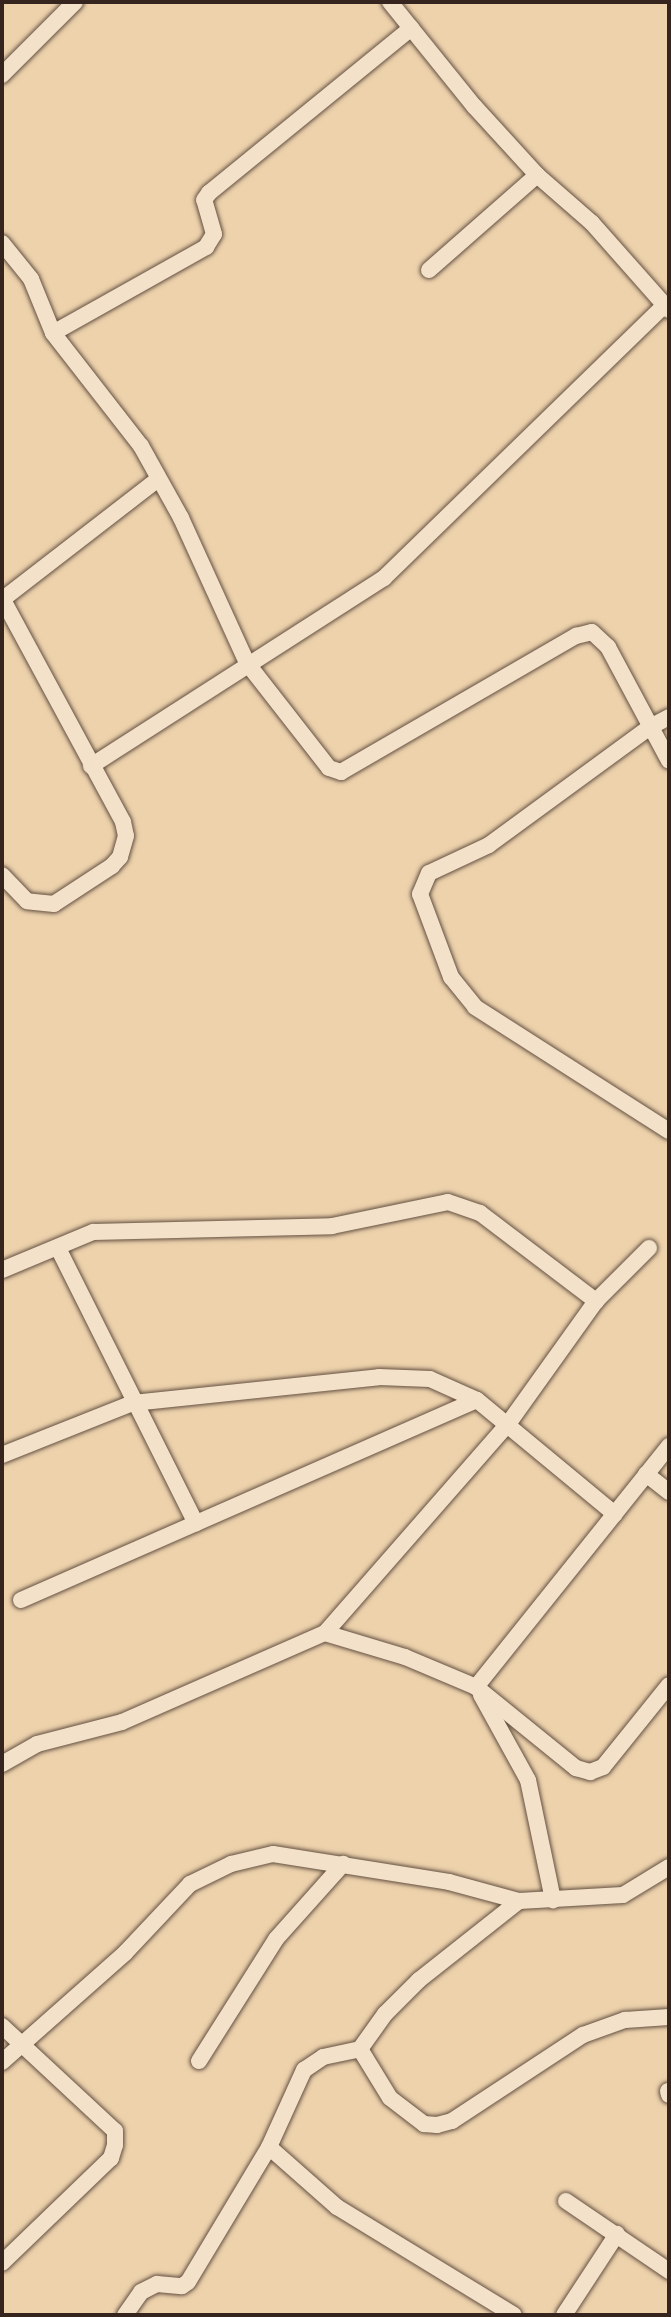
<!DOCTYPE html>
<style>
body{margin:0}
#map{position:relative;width:671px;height:2317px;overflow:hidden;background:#edd2ac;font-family:"Old Standard TT",serif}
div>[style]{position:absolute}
.roads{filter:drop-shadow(0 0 2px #645042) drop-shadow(0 0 2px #645042)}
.minor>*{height:16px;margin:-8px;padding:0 8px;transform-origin:8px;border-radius:8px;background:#f3e2c9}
span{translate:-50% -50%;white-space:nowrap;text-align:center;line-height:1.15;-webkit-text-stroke:7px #f3e2c9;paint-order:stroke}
.frame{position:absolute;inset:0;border:4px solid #36251f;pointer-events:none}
</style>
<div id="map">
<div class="roads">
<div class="minor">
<div style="left:390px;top:2px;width:134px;rotate:51.1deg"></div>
<div style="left:474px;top:106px;width:93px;rotate:47.6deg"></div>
<div style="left:537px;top:175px;width:73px;rotate:41.1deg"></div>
<div style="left:592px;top:223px;width:116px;rotate:48.5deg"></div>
<div style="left:2px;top:75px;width:103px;rotate:-45deg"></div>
<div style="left:2px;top:243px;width:46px;rotate:51.1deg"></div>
<div style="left:31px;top:279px;width:58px;rotate:67.8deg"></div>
<div style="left:53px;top:333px;width:143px;rotate:52.1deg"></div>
<div style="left:141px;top:446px;width:82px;rotate:60.9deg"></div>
<div style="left:181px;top:518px;width:159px;rotate:65.5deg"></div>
<div style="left:247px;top:663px;width:133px;rotate:52deg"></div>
<div style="left:329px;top:768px;width:13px;rotate:18deg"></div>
<div style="left:341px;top:772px;width:272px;rotate:-30.1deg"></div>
<div style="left:576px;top:636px;width:16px;rotate:-14deg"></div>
<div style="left:592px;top:632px;width:22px;rotate:43deg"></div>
<div style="left:608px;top:647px;width:129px;rotate:61.8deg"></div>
<div style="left:429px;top:270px;width:144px;rotate:-41.3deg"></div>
<div style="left:53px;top:333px;width:176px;rotate:-29.3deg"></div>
<div style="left:206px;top:247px;width:15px;rotate:-58deg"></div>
<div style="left:214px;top:234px;width:35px;rotate:-106deg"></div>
<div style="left:204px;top:200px;width:9px;rotate:-54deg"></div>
<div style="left:209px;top:193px;width:261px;rotate:-39.2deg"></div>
<div style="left:2px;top:598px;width:255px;rotate:61.6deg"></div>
<div style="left:123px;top:822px;width:14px;rotate:78deg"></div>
<div style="left:126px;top:836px;width:22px;rotate:106deg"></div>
<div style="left:120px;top:857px;width:12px;rotate:132deg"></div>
<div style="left:112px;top:866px;width:69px;rotate:146.8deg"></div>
<div style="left:54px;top:904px;width:27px;rotate:-174deg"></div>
<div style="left:27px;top:901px;width:36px;rotate:-134deg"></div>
<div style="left:3px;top:599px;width:195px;rotate:-37.7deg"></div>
<div style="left:669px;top:717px;width:21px;rotate:152deg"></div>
<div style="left:650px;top:727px;width:200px;rotate:143.8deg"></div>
<div style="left:489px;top:845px;width:66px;rotate:155deg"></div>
<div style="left:429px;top:873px;width:23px;rotate:113deg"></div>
<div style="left:420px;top:894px;width:89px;rotate:69.5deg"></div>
<div style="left:451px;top:977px;width:38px;rotate:51deg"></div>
<div style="left:475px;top:1007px;width:230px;rotate:32.6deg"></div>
<div style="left:91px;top:766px;width:348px;rotate:-32.7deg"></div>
<div style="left:384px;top:578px;width:392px;rotate:-44.2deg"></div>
<div style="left:58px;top:1248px;width:308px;rotate:63.4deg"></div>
<div style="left:2px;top:1270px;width:99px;rotate:-22.7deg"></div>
<div style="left:93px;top:1232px;width:239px;rotate:-1.4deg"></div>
<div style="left:332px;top:1226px;width:118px;rotate:-11.7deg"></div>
<div style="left:448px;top:1202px;width:34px;rotate:19deg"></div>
<div style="left:480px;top:1213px;width:146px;rotate:37.2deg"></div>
<div style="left:2px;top:1455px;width:141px;rotate:-21.7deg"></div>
<div style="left:133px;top:1403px;width:247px;rotate:-6deg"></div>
<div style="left:379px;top:1377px;width:51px;rotate:2.2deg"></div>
<div style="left:430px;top:1379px;width:51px;rotate:24.1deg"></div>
<div style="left:477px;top:1400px;width:179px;rotate:39.6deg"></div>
<div style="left:646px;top:1474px;width:29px;rotate:38deg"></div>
<div style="left:21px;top:1600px;width:498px;rotate:-23.7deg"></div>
<div style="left:325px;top:1633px;width:278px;rotate:-48.8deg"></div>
<div style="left:508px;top:1424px;width:151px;rotate:-54.4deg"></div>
<div style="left:596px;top:1301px;width:75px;rotate:-45deg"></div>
<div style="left:476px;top:1687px;width:309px;rotate:-51.3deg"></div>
<div style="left:481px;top:1695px;width:97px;rotate:61.1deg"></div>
<div style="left:528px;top:1780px;width:123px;rotate:78.2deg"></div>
<div style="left:2px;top:1764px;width:40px;rotate:-29.7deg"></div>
<div style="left:37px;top:1744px;width:88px;rotate:-14.5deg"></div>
<div style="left:122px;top:1722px;width:222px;rotate:-23.7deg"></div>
<div style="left:325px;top:1633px;width:84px;rotate:16.7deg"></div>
<div style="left:405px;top:1657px;width:77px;rotate:22.9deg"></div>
<div style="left:476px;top:1687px;width:129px;rotate:39deg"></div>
<div style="left:576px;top:1768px;width:15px;rotate:16deg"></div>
<div style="left:590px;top:1772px;width:14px;rotate:-21deg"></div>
<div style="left:603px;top:1767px;width:105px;rotate:-51.2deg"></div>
<div style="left:2px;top:2026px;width:154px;rotate:42.9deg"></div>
<div style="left:115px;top:2131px;width:14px;rotate:90deg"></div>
<div style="left:115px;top:2145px;width:14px;rotate:107deg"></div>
<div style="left:111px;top:2158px;width:151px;rotate:136.1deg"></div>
<div style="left:360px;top:2049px;width:57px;rotate:58.5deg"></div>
<div style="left:390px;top:2098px;width:43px;rotate:37.4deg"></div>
<div style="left:424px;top:2124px;width:13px;rotate:4deg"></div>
<div style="left:437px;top:2125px;width:16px;rotate:-15deg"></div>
<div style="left:452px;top:2121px;width:157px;rotate:-33.3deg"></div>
<div style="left:583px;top:2035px;width:45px;rotate:-19.7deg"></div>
<div style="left:625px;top:2020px;width:44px;rotate:-3.9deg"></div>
<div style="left:199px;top:2061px;width:144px;rotate:-57.7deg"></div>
<div style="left:276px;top:1939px;width:101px;rotate:-48.2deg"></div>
<div style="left:2px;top:2062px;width:164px;rotate:-41.5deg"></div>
<div style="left:125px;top:1953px;width:95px;rotate:-46.7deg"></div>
<div style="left:190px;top:1884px;width:46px;rotate:-26deg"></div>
<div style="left:231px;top:1864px;width:43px;rotate:-13.4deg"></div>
<div style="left:273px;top:1854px;width:178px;rotate:9deg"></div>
<div style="left:449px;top:1882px;width:73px;rotate:15.2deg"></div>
<div style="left:519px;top:1901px;width:104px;rotate:-3.3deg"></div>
<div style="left:623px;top:1895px;width:54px;rotate:-31.3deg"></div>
<div style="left:668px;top:2091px;width:4px;rotate:76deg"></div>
<div style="left:269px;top:2147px;width:85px;rotate:-65.6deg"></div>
<div style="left:304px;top:2070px;width:23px;rotate:-34deg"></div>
<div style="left:323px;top:2057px;width:38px;rotate:-12deg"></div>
<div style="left:360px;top:2049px;width:43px;rotate:-54.5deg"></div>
<div style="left:385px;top:2014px;width:48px;rotate:-45deg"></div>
<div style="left:419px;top:1980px;width:127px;rotate:-38.3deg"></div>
<div style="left:566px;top:2201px;width:125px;rotate:34.2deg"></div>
<div style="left:125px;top:2315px;width:28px;rotate:-55deg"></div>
<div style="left:141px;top:2292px;width:18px;rotate:-27deg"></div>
<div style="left:157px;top:2284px;width:25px;rotate:5deg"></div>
<div style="left:182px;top:2286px;width:7px;rotate:-34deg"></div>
<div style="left:188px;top:2282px;width:157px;rotate:-59deg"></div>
<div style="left:269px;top:2147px;width:91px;rotate:41.4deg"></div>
<div style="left:337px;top:2207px;width:207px;rotate:31.4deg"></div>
<div style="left:564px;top:2315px;width:97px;rotate:-56.8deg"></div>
</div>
</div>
<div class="frame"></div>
</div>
